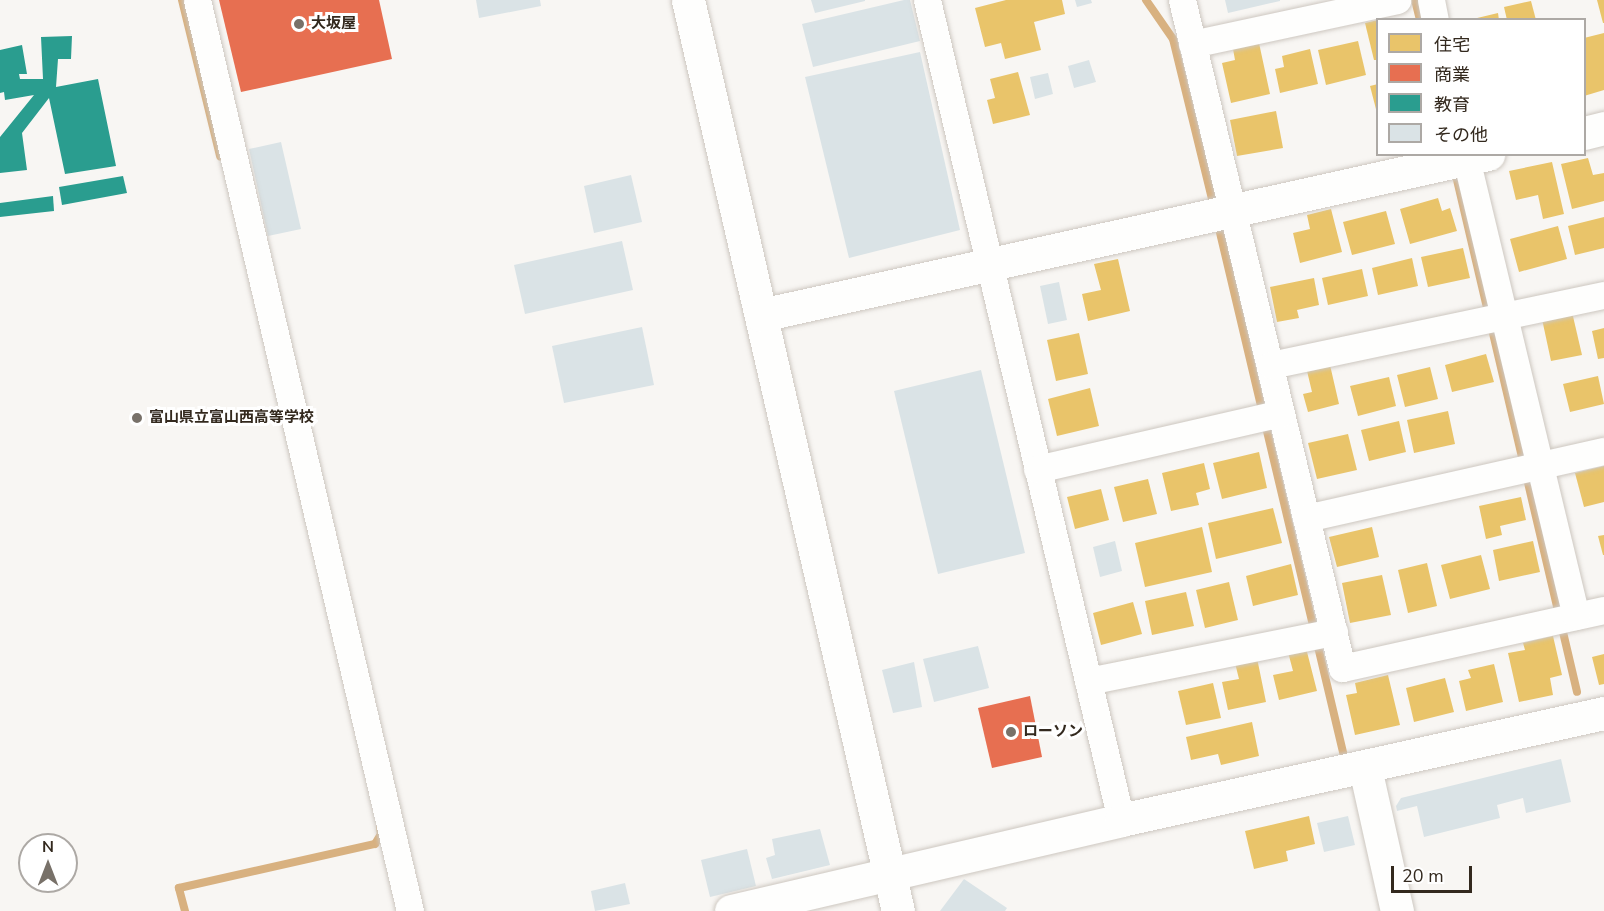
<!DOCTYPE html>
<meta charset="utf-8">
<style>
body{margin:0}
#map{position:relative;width:1604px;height:911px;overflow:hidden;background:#f8f6f3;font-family:"Nunito Sans","Noto Sans JP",sans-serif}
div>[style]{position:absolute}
.homes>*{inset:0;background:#e9c46a}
.shops>*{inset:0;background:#e76f51}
.schools>*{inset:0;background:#2a9d8f}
.stream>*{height:8px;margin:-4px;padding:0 4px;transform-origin:4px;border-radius:4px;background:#d8b180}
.building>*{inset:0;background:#dae3e6}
.roads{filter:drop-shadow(0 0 2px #cdc7c0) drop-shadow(0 0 2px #cdc7c0)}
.minor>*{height:27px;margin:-13.5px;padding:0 13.5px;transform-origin:13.5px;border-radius:13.5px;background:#fefefd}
.tertiary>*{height:33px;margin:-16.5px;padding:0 16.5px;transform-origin:16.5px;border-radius:16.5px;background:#fefefd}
.dots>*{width:16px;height:16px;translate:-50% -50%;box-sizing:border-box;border:3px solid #fff;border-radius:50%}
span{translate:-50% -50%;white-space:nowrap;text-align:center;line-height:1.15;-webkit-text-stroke:6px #fff;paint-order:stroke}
.poi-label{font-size:15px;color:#33291e;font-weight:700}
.left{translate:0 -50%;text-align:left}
.legend{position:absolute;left:1376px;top:18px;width:210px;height:138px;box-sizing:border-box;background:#fff;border:2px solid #ada9a5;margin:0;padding:8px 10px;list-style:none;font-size:18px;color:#33291e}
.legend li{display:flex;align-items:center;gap:12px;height:30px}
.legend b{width:30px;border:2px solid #ada9a5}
.north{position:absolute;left:18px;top:833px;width:60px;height:60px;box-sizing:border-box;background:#fff;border:2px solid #ada9a5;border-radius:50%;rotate:0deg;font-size:16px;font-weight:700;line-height:24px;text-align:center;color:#33291e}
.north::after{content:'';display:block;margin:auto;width:21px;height:27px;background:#787169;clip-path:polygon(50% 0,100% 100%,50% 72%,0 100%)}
.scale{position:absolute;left:1391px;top:866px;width:81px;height:27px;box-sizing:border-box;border:3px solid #33291e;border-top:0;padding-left:8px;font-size:18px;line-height:21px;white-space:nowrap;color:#33291e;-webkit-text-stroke:4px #fff;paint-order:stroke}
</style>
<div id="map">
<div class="homes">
<div style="clip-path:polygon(1006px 0,1062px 0,1065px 14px,1034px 22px,1041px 50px,1005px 59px,1001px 43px,985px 47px,975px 8px)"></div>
<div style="clip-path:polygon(1597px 0,1604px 0,1604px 23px,1603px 23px)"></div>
<div style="clip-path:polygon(1531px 1px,1536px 20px,1507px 20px,1504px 7px)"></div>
<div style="clip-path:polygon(1498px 13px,1499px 20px,1474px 20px,1473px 19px)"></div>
<div style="clip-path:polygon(1378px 20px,1378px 60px,1374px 60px,1365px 23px)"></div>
<div style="clip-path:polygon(1604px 33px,1604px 90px,1584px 96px,1584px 38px)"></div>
<div style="clip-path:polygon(1358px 41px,1366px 75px,1326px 85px,1318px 50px)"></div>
<div style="clip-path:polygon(1259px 43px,1270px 94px,1231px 103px,1222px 63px,1235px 60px,1233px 49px)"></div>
<div style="clip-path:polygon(1310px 49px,1318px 84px,1280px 93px,1275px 69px,1284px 67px,1282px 56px)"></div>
<div style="clip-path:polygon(1018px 72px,1030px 115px,993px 124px,987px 100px,995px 98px,990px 79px)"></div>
<div style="clip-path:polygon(1378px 84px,1378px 113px,1377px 113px,1370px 86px)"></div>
<div style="clip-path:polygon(1276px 111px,1283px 148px,1237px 156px,1230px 120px)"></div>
<div style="clip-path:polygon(1588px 158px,1593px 175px,1604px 173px,1604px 201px,1572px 209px,1561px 164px)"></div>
<div style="clip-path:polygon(1552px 162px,1564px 214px,1543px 219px,1538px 195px,1516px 200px,1509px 171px)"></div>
<div style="clip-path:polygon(1438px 198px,1442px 211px,1450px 208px,1457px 231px,1410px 244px,1400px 209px)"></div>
<div style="clip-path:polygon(1331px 209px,1342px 252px,1300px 263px,1293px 233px,1310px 229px,1307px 215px)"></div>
<div style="clip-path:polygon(1386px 211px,1395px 244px,1352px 255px,1343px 222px)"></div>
<div style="clip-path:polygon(1604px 217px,1604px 248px,1575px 255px,1568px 226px)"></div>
<div style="clip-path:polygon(1558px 226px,1567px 259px,1519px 272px,1510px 239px)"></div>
<div style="clip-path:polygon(1463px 248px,1470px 278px,1428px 287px,1421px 257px)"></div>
<div style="clip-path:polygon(1412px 258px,1418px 286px,1378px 295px,1372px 268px)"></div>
<div style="clip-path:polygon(1118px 259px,1130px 311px,1088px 321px,1082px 294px,1101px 290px,1094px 264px)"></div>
<div style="clip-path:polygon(1362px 269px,1368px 296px,1328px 305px,1322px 278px)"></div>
<div style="clip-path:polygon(1314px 278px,1319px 305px,1297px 310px,1299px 318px,1277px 322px,1270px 287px)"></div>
<div style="clip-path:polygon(1572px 312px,1582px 355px,1551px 361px,1542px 319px)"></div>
<div style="clip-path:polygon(1604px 328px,1604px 358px,1598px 359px,1592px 331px)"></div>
<div style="clip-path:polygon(1079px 333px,1088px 374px,1056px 381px,1047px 340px)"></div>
<div style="clip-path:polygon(1486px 354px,1494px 382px,1452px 392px,1445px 365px)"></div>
<div style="clip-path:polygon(1330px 365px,1339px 404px,1308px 412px,1303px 394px,1312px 392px,1307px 371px)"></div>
<div style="clip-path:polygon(1430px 367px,1438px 399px,1405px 407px,1397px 375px)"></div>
<div style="clip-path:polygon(1598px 376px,1604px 404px,1570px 412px,1563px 384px)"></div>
<div style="clip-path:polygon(1389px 377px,1396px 406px,1358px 416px,1350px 386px)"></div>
<div style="clip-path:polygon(1090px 388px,1099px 426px,1057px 436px,1048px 399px)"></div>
<div style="clip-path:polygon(1448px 411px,1455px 444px,1414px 453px,1407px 420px)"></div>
<div style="clip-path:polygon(1399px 421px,1406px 452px,1369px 461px,1361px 430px)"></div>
<div style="clip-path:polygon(1348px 434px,1357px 470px,1317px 479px,1308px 443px)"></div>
<div style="clip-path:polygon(1259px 452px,1267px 488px,1222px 499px,1213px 463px)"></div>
<div style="clip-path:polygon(1204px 463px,1210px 489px,1196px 493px,1199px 505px,1171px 511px,1162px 473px)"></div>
<div style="clip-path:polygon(1604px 466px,1604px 502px,1584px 507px,1575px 473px)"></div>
<div style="clip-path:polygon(1148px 479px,1157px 514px,1123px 522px,1114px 487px)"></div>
<div style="clip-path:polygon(1101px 489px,1109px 520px,1075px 529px,1067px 497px)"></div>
<div style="clip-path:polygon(1521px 497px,1526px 520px,1500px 526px,1502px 535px,1486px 539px,1479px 506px)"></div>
<div style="clip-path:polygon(1273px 508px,1282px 543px,1216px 559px,1208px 523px)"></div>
<div style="clip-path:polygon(1202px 527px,1212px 572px,1145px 587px,1135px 543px)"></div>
<div style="clip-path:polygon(1372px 527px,1379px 557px,1337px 567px,1329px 537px)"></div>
<div style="clip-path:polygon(1604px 535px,1604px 555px,1603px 555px,1598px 536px)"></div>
<div style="clip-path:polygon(1533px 541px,1540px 572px,1499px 581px,1493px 550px)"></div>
<div style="clip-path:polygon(1481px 555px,1490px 589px,1450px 599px,1441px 565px)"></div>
<div style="clip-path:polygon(1427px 563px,1437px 606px,1408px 613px,1398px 570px)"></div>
<div style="clip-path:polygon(1291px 564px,1298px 595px,1253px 606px,1246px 576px)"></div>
<div style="clip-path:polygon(1382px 575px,1391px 615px,1350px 623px,1342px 583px)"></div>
<div style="clip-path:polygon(1229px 582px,1238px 620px,1205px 628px,1196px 590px)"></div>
<div style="clip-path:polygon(1186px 592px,1194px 626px,1152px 635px,1145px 601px)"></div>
<div style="clip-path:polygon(1133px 602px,1142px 634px,1101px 645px,1093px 613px)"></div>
<div style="clip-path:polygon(1553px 636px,1562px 675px,1550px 678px,1553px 695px,1519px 702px,1508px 653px,1525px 650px,1523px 643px)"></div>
<div style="clip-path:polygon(1306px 648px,1317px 691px,1279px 700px,1273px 675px,1293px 671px,1288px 652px)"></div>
<div style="clip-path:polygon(1604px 654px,1604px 684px,1599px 685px,1592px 657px)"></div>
<div style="clip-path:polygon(1257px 658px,1266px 702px,1228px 710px,1222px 682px,1239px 679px,1235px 663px)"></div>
<div style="clip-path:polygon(1494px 664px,1503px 702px,1466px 711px,1459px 681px,1471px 678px,1468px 670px)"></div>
<div style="clip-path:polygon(1388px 675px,1400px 725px,1355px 735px,1346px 695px,1357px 693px,1355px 683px)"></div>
<div style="clip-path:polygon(1445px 678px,1454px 712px,1414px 722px,1406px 688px)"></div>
<div style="clip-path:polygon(1213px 683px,1221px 718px,1186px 725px,1178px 691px)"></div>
<div style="clip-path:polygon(1252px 722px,1259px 756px,1221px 765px,1218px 754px,1191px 760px,1186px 737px)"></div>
<div style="clip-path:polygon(1309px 816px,1315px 844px,1286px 851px,1288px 861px,1254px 869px,1245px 831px)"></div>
</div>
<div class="shops">
<div style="clip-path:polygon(219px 0,379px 0,392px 59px,241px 92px)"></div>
<div style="clip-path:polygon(1030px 696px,1042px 757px,992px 768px,978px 708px)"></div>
</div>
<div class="schools">
<div style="clip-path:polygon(72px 36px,71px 59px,58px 59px,56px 87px,98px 79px,116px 166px,65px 174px,49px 98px,22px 133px,27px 170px,0 173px,0 137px,34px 95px,5px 100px,4px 92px,0 93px,0 50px,22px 45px,27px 74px,19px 74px,20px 79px,43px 79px,41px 37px)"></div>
<div style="clip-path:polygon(123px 176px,127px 193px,62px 205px,59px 187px)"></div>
<div style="clip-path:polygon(53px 196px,54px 211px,0 217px,0 203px)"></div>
</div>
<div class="stream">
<div style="left:182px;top:0;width:161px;rotate:76.3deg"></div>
<div style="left:1146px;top:0;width:47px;rotate:55.3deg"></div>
<div style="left:1173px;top:39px;width:173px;rotate:76.3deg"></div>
<div style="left:1415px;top:0;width:21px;rotate:76deg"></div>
<div style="left:1454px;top:167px;width:539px;rotate:76.81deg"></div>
<div style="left:1217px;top:220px;width:560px;rotate:76.68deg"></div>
<div style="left:185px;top:911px;width:24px;rotate:-105deg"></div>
<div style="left:179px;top:888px;width:201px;rotate:-12.7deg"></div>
<div style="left:375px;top:844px;width:12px;rotate:-59deg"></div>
<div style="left:381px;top:834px;width:6px;rotate:-99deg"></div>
</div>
<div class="building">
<div style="clip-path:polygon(476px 0,540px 0,541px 6px,479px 18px)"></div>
<div style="clip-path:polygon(811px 0,865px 0,865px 1px,815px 13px)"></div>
<div style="clip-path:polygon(904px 0,910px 0,920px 41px,813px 67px,802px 24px)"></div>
<div style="clip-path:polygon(1075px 0,1091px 0,1092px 3px,1077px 7px)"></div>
<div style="clip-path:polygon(1225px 0,1280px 0,1280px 1px,1228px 13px)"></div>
<div style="clip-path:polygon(920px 52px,960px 230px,849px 258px,805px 77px)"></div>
<div style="clip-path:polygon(1089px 60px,1096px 82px,1074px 88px,1068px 66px)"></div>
<div style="clip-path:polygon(1048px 73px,1053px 94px,1035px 99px,1030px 77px)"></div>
<div style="clip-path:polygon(281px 142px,301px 229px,268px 236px,249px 149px)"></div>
<div style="clip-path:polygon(631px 175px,642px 222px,594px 233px,584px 186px)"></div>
<div style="clip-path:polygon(622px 241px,633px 290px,525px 314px,514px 265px)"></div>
<div style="clip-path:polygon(1059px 282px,1067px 320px,1048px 324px,1040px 286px)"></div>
<div style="clip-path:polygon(642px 327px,654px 385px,564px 403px,552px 346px)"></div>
<div style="clip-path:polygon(981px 370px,1025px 553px,938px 574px,894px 391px)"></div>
<div style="clip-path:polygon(1115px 541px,1122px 571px,1100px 577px,1093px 547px)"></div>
<div style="clip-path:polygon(978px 646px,989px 688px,934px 702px,923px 659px)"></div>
<div style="clip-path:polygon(914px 662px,922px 707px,893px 713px,882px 670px)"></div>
<div style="clip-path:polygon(1561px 759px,1571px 802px,1526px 813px,1523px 798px,1497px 805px,1500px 818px,1424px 837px,1417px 806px,1397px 811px,1396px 806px,1401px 798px)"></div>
<div style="clip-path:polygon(1348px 816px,1355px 845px,1324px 852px,1317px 823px)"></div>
<div style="clip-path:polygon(820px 829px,830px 865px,772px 879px,766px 858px,775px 855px,772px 839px)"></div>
<div style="clip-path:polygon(747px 849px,756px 886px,710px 897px,701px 860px)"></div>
<div style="clip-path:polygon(964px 879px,1007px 908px,1005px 911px,940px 911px)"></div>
<div style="clip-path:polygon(625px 883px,630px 904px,595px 911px,591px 891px)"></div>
</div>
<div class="roads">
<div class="minor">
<div style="left:197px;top:0;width:936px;rotate:76.84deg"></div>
<div style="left:927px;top:0;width:843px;rotate:76.69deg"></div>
<div style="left:1182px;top:0;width:687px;rotate:76.53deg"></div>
<div style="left:1342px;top:668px;width:268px;rotate:-12.5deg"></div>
<div style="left:1431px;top:0;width:20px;rotate:79deg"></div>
<div style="left:1192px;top:44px;width:210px;rotate:-12.1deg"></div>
<div style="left:1465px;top:154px;width:475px;rotate:76.5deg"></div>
<div style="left:1271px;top:365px;width:340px;rotate:-11.9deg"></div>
<div style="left:1037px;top:469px;width:250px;rotate:-12.9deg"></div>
<div style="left:1306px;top:518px;width:305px;rotate:-12.7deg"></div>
<div style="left:1088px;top:681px;width:251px;rotate:-11.3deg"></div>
</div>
<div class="tertiary">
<div style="left:688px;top:0;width:935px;rotate:77.02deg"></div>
<div style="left:1584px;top:133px;width:21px;rotate:-14deg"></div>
<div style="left:761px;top:315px;width:745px;rotate:-12.49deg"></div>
<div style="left:1365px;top:768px;width:147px;rotate:77.4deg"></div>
<div style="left:731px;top:911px;width:400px;rotate:-13.1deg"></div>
<div style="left:1121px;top:820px;width:495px;rotate:-12.5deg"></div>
</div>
</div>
<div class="dots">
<div style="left:299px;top:24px;background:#787169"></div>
<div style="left:137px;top:418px;background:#787169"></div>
<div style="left:1011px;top:732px;background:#787169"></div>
</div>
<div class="poi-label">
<span class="left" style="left:311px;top:24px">大坂屋</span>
<span class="left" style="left:149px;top:418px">富山県立富山西高等学校</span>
<span class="left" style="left:1023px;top:732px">ローソン</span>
</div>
<ul class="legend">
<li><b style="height:16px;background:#e9c46a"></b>住宅</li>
<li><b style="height:16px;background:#e76f51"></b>商業</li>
<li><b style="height:16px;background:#2a9d8f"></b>教育</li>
<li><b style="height:16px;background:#dae3e6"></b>その他</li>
</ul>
<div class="north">N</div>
<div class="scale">20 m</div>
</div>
